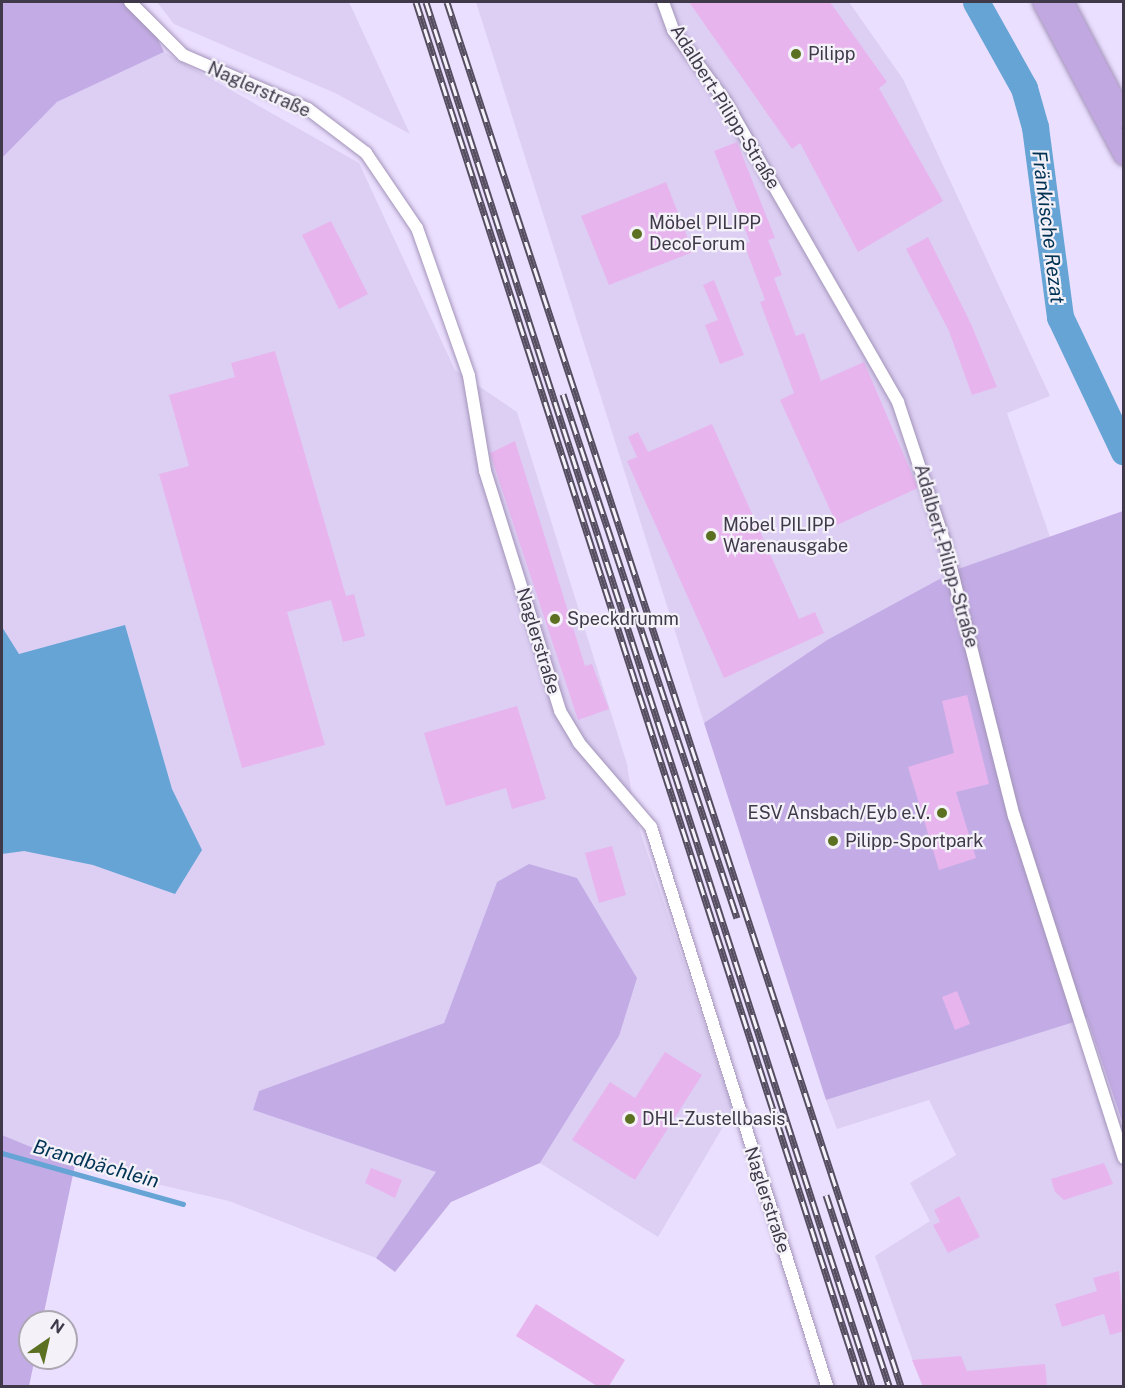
<!DOCTYPE html>
<meta charset="utf-8">
<style>
body{margin:0}
#map{position:relative;width:1125px;height:1388px;overflow:hidden;background:#ebdfff;font-family:"Public Sans",sans-serif}
div>[style]{position:absolute}
.built>*{inset:0;background:#dccff3}
.green>*{inset:0;background:#c3ace5}
.water>*{inset:0;background:#65a4d5}
.stream>*{height:4.5px;margin:-2.25px;padding:0 2.25px;transform-origin:2.25px;border-radius:2.25px;background:#65a4d5}
.river>*{height:27px;margin:-13.5px;padding:0 13.5px;transform-origin:13.5px;border-radius:13.5px;background:#65a4d5}
.building>*{inset:0;background:#e8b4ee}
.roads{filter:drop-shadow(0 0 2px #a394b9) drop-shadow(0 0 2px #a394b9)}
.street>*{height:12px;margin:-6px;padding:0 6px;transform-origin:6px;border-radius:6px;background:#fff}
.primary>*{height:20px;margin:-10px;padding:0 10px;transform-origin:10px;border-radius:10px;background:#c2a8e1}
.rail>*{height:7px;margin-top:-3.5px;transform-origin:0;background:repeating-linear-gradient(90deg,#f4f1f9 0 14px,#554e60 0 28px);box-sizing:border-box;border-block:2px solid #554e60}
.dots>*{width:16px;height:16px;translate:-50% -50%;box-sizing:border-box;border:3px solid #f4f1f9;border-radius:50%}
span{translate:-50% -50%;white-space:nowrap;text-align:center;line-height:1.15;-webkit-text-stroke:4.5px #f4f1f9;paint-order:stroke}
.poi-label{font-size:18px;color:#3f3949}
.left{translate:0 -50%;text-align:left}
.right{translate:-100% -50%;text-align:right}
.street-label{font-size:18px;color:#3f3949}
.water-label{font-size:20px;color:#003353;font-style:italic}
.frame{position:absolute;inset:0;border:3px solid #3f3949;pointer-events:none}
.north{position:absolute;left:18px;top:1310px;width:60px;height:60px;box-sizing:border-box;background:#f4f1f9;border:2px solid #aca7b3;border-radius:50%;rotate:34deg;font-size:16px;font-weight:700;line-height:24px;text-align:center;color:#3f3949}
.north::after{content:'';display:block;margin:auto;width:21px;height:27px;background:#5b7020;clip-path:polygon(50% 0,100% 100%,50% 72%,0 100%)}
</style>
<div id="map">
<div class="built">
<div style="clip-path:polygon(157px 2px,349px 2px,410px 134px,335px 93px,174px 24px)"></div>
<div style="clip-path:polygon(476px 2px,849px 2px,903px 79px,1050px 396px,1007px 413px,1050px 537px,958px 569px,827px 640px,704px 723px)"></div>
<div style="clip-path:polygon(164px 52px,359px 163px,455px 370px,517px 412px,627px 764px,635px 816px,733px 1110px,658px 1237px,540px 1163px,619px 1036px,497px 882px,444px 1023px,259px 1091px,253px 1110px,437px 1172px,376px 1258px,229px 1201px,75px 1165px,2px 1135px,2px 158px,57px 102px)"></div>
<div style="clip-path:polygon(1087px 1018px,1123px 1125px,1123px 1386px,922px 1386px,875px 1256px,930px 1221px,910px 1183px,956px 1155px,929px 1100px,837px 1129px,826px 1100px)"></div>
</div>
<div class="green">
<div style="clip-path:polygon(2px 2px,140px 2px,164px 52px,57px 102px,2px 158px)"></div>
<div style="clip-path:polygon(1123px 511px,1123px 1124px,1087px 1018px,826px 1100px,704px 723px,827px 640px,958px 569px)"></div>
<div style="clip-path:polygon(529px 864px,577px 878px,637px 978px,619px 1036px,540px 1163px,451px 1202px,395px 1272px,376px 1258px,436px 1172px,253px 1110px,259px 1091px,444px 1023px,497px 882px)"></div>
<div style="clip-path:polygon(2px 1135px,75px 1165px,42px 1322px,30px 1322px,30px 1358px,35px 1358px,29px 1386px,2px 1386px)"></div>
</div>
<div class="water">
<div style="clip-path:polygon(125px 625px,172px 789px,202px 850px,175px 894px,93px 865px,24px 851px,2px 854px,2px 627px,19px 654px)"></div>
</div>
<div class="stream">
<div style="left:2px;top:1153px;width:188px;rotate:15.7deg"></div>
</div>
<div class="river">
<div style="left:976px;top:2px;width:98px;rotate:60.8deg"></div>
<div style="left:1024px;top:88px;width:41px;rotate:74.2deg"></div>
<div style="left:1035px;top:127px;width:192px;rotate:82.5deg"></div>
<div style="left:1060px;top:317px;width:149px;rotate:64.6deg"></div>
</div>
<div class="building">
<div style="clip-path:polygon(689px 2px,830px 2px,887px 82px,879px 88px,943px 201px,858px 252px,800px 143px,792px 149px)"></div>
<div style="clip-path:polygon(737px 142px,775px 238px,768px 240px,782px 275px,774px 278px,796px 336px,804px 333px,821px 381px,864px 362px,918px 488px,837px 525px,780px 400px,794px 393px,760px 302px,765px 300px,744px 244px,750px 242px,714px 151px)"></div>
<div style="clip-path:polygon(666px 182px,693px 252px,609px 285px,581px 216px)"></div>
<div style="clip-path:polygon(331px 221px,368px 294px,339px 309px,302px 235px)"></div>
<div style="clip-path:polygon(928px 237px,971px 324px,997px 387px,972px 395px,949px 331px,906px 249px)"></div>
<div style="clip-path:polygon(714px 280px,744px 355px,720px 364px,705px 325px,718px 320px,703px 285px)"></div>
<div style="clip-path:polygon(275px 351px,346px 596px,354px 594px,365px 636px,343px 642px,331px 600px,287px 612px,325px 745px,242px 768px,159px 474px,189px 466px,169px 395px,235px 377px,231px 363px)"></div>
<div style="clip-path:polygon(712px 424px,799px 619px,815px 612px,824px 633px,724px 678px,627px 461px,637px 457px,628px 437px,638px 432px,648px 452px)"></div>
<div style="clip-path:polygon(515px 441px,585px 666px,592px 664px,609px 709px,578px 720px,490px 453px)"></div>
<div style="clip-path:polygon(967px 695px,989px 784px,956px 792px,976px 858px,939px 870px,908px 767px,954px 753px,942px 701px)"></div>
<div style="clip-path:polygon(517px 706px,546px 799px,512px 809px,506px 788px,446px 806px,424px 733px)"></div>
<div style="clip-path:polygon(612px 846px,626px 895px,599px 903px,585px 853px)"></div>
<div style="clip-path:polygon(957px 991px,970px 1024px,955px 1030px,942px 997px)"></div>
<div style="clip-path:polygon(665px 1052px,702px 1075px,635px 1180px,572px 1140px,610px 1082px,635px 1098px)"></div>
<div style="clip-path:polygon(1104px 1163px,1113px 1184px,1064px 1200px,1055px 1192px,1051px 1179px)"></div>
<div style="clip-path:polygon(371px 1168px,402px 1180px,395px 1198px,365px 1183px)"></div>
<div style="clip-path:polygon(959px 1196px,980px 1237px,948px 1253px,933px 1225px,940px 1222px,934px 1210px)"></div>
<div style="clip-path:polygon(1119px 1271px,1124px 1331px,1110px 1335px,1104px 1314px,1062px 1327px,1055px 1304px,1097px 1291px,1093px 1278px)"></div>
<div style="clip-path:polygon(536px 1304px,625px 1360px,609px 1386px,597px 1386px,516px 1336px)"></div>
<div style="clip-path:polygon(961px 1356px,967px 1371px,1045px 1364px,1047px 1385px,923px 1386px,912px 1360px)"></div>
</div>
<div class="roads">
<div class="street">
<div style="left:130px;top:2px;width:75px;rotate:45deg"></div>
<div style="left:183px;top:55px;width:136px;rotate:23.4deg"></div>
<div style="left:308px;top:109px;width:73px;rotate:37.2deg"></div>
<div style="left:366px;top:153px;width:91px;rotate:55.8deg"></div>
<div style="left:417px;top:228px;width:157px;rotate:70.6deg"></div>
<div style="left:469px;top:376px;width:96px;rotate:80.4deg"></div>
<div style="left:485px;top:471px;width:251px;rotate:72.6deg"></div>
<div style="left:560px;top:711px;width:37px;rotate:59deg"></div>
<div style="left:579px;top:743px;width:111px;rotate:49.4deg"></div>
<div style="left:651px;top:827px;width:586px;rotate:72.52deg"></div>
<div style="left:663px;top:2px;width:30px;rotate:70deg"></div>
<div style="left:673px;top:30px;width:88px;rotate:53.8deg"></div>
<div style="left:725px;top:101px;width:347px;rotate:60.1deg"></div>
<div style="left:898px;top:402px;width:145px;rotate:71.6deg"></div>
<div style="left:944px;top:540px;width:285px;rotate:75.8deg"></div>
<div style="left:1014px;top:816px;width:359px;rotate:72.2deg"></div>
</div>
<div class="primary">
<div style="left:1043px;top:2px;width:173px;rotate:62.1deg"></div>
<div style="left:1063px;top:2px;width:131px;rotate:62.3deg"></div>
</div>
</div>
<div class="rail">
<div style="left:416px;top:2px;width:1454px;rotate:72.14deg"></div>
<div style="left:426px;top:2px;width:1454px;rotate:72.14deg"></div>
<div style="left:447px;top:2px;width:1457px;rotate:71.84deg"></div>
<div style="left:563px;top:394px;width:552px;rotate:71.63deg"></div>
<div style="left:826px;top:1195px;width:201px;rotate:71.7deg"></div>
</div>
<div class="dots">
<div style="left:796px;top:54px;background:#5b7020"></div>
<div style="left:637px;top:234px;background:#5b7020"></div>
<div style="left:711px;top:536px;background:#5b7020"></div>
<div style="left:555px;top:619px;background:#5b7020"></div>
<div style="left:942px;top:813px;background:#5b7020"></div>
<div style="left:833px;top:841px;background:#5b7020"></div>
<div style="left:630px;top:1119px;background:#5b7020"></div>
</div>
<div class="poi-label">
<span class="left" style="left:808px;top:54px">Pilipp</span>
<span class="left" style="left:649px;top:234px">Möbel PILIPP<br>DecoForum</span>
<span class="left" style="left:723px;top:536px">Möbel PILIPP<br>Warenausgabe</span>
<span class="left" style="left:567px;top:619px">Speckdrumm</span>
<span class="right" style="left:930px;top:813px">ESV Ansbach/Eyb e.V.</span>
<span class="left" style="left:845px;top:841px">Pilipp-Sportpark</span>
<span class="left" style="left:642px;top:1119px">DHL-Zustellbasis</span>
</div>
<div class="street-label">
<span style="left:259px;top:90px;rotate:24deg">Naglerstraße</span>
<span style="left:725px;top:107px;rotate:58deg">Adalbert-Pilipp-Straße</span>
<span style="left:946px;top:556px;rotate:74deg">Adalbert-Pilipp-Straße</span>
<span style="left:538px;top:641px;rotate:73deg">Naglerstraße</span>
<span style="left:767px;top:1200px;rotate:72deg">Naglerstraße</span>
</div>
<div class="water-label">
<span style="left:1048px;top:227px;rotate:83deg">Fränkische Rezat</span>
<span style="left:96px;top:1164px;rotate:16deg">Brandbächlein</span>
</div>
<div class="frame"></div>
<div class="north">N</div>
</div>
